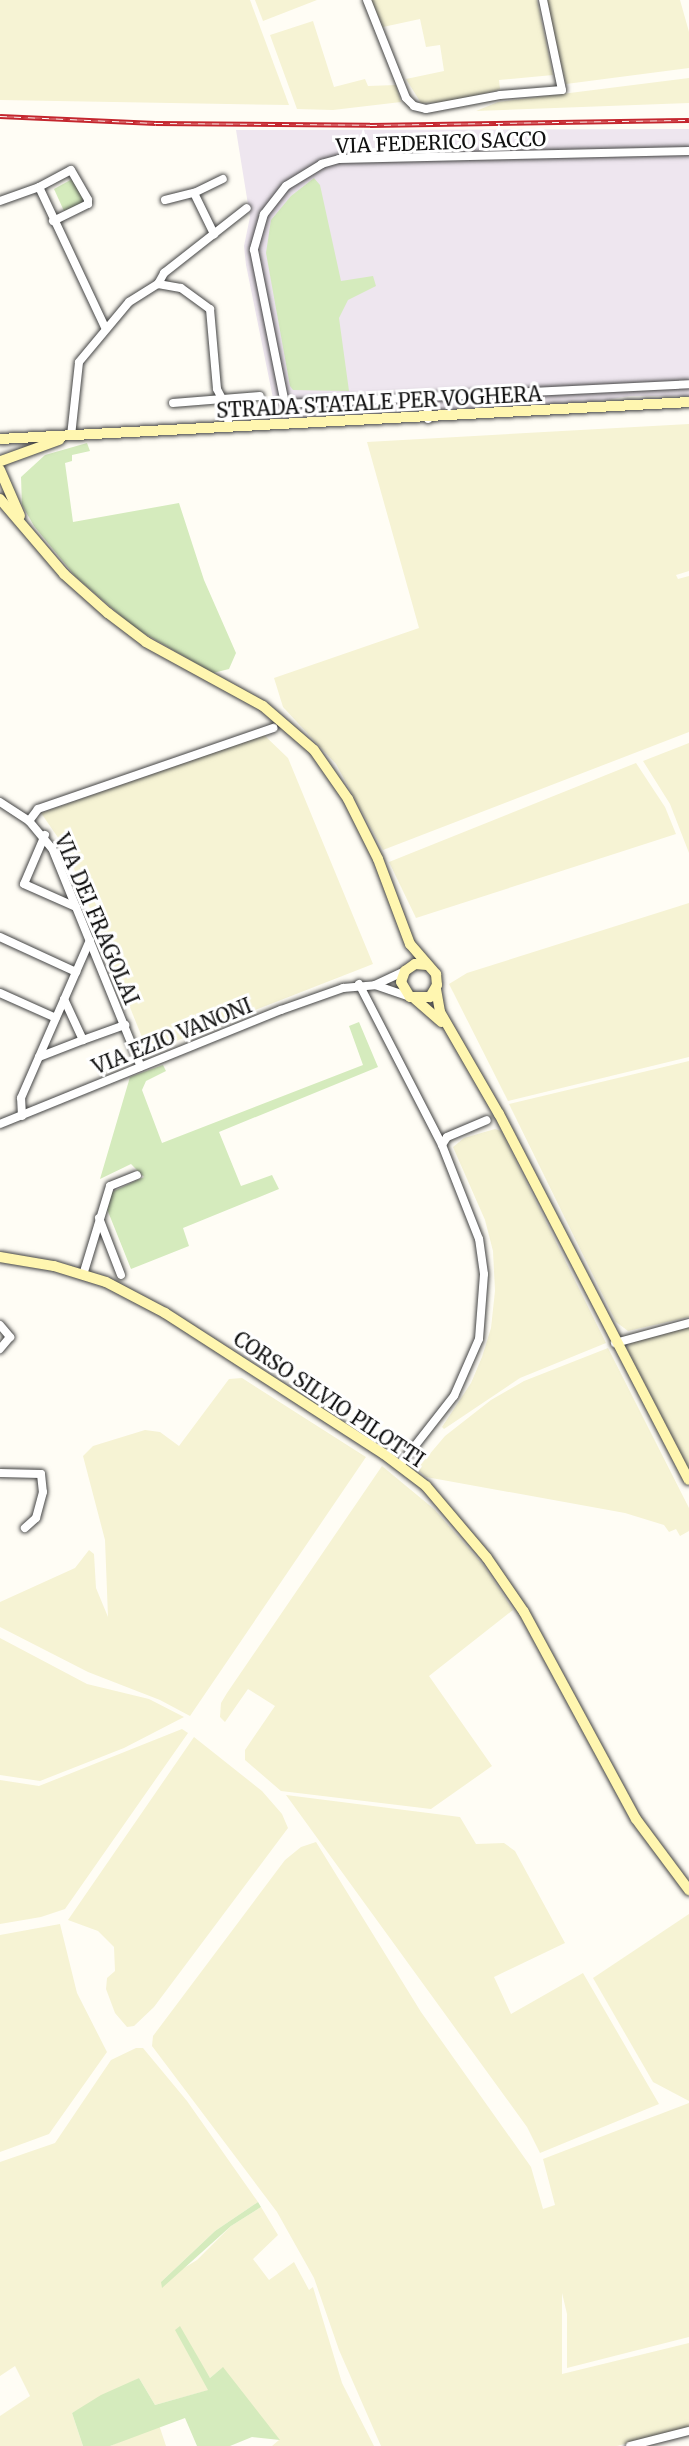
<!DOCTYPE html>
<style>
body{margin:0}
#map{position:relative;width:689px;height:2446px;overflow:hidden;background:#fffdf5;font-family:Merriweather,serif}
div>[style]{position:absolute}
.industrial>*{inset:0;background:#eee6ef}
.farmland>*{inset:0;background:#f6f3d4}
.green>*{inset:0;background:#d5ebbd}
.roads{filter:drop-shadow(0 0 2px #444) drop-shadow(0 0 2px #444)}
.street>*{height:8px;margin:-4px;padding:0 4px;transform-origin:4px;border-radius:4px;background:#fff}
.secondary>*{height:10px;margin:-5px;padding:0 5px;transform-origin:5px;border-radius:5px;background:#fff6b0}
.rail>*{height:4.5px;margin-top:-2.25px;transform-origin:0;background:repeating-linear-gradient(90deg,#fff 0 7px,#c4262e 0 14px);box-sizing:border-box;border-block:2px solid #c4262e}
span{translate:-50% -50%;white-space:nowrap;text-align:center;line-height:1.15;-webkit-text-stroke:6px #fff;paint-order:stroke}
.street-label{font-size:20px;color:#111}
</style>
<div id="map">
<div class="industrial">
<div style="clip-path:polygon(689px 129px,689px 396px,630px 396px,593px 402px,277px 418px,246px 265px,244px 246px,250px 217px,236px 130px)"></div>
</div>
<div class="farmland">
<div style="clip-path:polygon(0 0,250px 0,289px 105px,0 100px)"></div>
<div style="clip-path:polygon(255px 0,317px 0,263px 21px)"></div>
<div style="clip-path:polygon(371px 0,537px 0,553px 75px,499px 80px,500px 89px,495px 91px,446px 102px,421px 103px,406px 79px,444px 71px,440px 45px,426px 47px,420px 19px,383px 27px)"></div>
<div style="clip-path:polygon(545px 0,680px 0,689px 32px,689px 68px,566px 84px)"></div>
<div style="clip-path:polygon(313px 21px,334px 87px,365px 79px,368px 86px,396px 85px,401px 102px,333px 110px,297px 109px,270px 35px)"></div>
<div style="clip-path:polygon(689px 78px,689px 103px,476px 111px,498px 102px)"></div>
<div style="clip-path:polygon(689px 424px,689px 571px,676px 575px,678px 579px,689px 576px,689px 732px,383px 850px,336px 764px,283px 707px,274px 678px,419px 628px,367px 442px)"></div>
<div style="clip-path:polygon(264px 735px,288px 758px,373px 964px,148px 1052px,66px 849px,41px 813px)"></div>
<div style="clip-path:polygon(689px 743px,689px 853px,670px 804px,643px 761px)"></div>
<div style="clip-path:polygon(636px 763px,665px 807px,676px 834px,416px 918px,389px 862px)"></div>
<div style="clip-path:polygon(689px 903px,689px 1057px,508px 1101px,449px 984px,467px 973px)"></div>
<div style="clip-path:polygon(689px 1061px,689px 1317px,628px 1331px,616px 1322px,509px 1104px)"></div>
<div style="clip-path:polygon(495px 1129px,501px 1131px,606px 1343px,520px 1378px,444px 1429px,442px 1427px,471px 1383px,482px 1357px,491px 1328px,495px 1291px,493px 1251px,485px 1220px,453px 1147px,464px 1138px)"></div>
<div style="clip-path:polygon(689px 1327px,689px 1469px,627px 1348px,631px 1343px)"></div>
<div style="clip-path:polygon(608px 1348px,689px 1508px,689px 1531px,680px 1536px,676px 1529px,669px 1532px,664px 1525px,625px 1513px,426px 1477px,417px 1469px,445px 1436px,491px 1400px,524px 1381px)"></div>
<div style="clip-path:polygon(242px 1378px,366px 1457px,190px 1716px,160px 1700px,88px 1672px,0 1627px,0 1602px,75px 1568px,89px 1550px,94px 1554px,96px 1588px,108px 1617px,105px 1540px,83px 1456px,93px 1446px,145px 1430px,160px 1432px,179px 1446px,229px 1379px)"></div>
<div style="clip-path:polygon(382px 1466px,434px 1509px,484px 1566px,513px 1610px,429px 1676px,492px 1766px,431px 1809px,281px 1791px,245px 1760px,245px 1750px,275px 1706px,248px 1689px,225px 1722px,220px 1717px,221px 1703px,227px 1693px)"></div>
<div style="clip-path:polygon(0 1638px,87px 1684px,149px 1699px,184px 1717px,124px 1748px,40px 1781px,0 1775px)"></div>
<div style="clip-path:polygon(182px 1729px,188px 1733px,65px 1909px,41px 1917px,0 1924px,0 1780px,39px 1786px)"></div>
<div style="clip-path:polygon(194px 1737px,262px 1791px,282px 1814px,288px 1828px,154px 2007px,134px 2026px,127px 2027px,115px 2013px,106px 1989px,107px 1978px,115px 1971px,114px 1947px,98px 1931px,68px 1920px)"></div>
<div style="clip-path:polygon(286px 1795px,460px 1817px,476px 1844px,504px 1843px,515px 1851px,565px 1943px,494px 1977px,511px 2014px,583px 1973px,659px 2104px,540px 2153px,527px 2127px)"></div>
<div style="clip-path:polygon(316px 1842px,421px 2012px,531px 2167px,543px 2209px,555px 2205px,543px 2159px,689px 2103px,689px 2337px,567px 2368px,567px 2314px,562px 2293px,562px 2374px,689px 2343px,689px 2427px,617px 2446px,381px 2446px,339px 2350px,314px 2278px,277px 2212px,152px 2046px,153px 2036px,285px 1860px,301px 1847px)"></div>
<div style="clip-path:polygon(689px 1914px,689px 2101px,653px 2082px,593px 1978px)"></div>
<div style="clip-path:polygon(60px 1924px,77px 1993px,107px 2052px,49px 2134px,0 2152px,0 1935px)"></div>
<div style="clip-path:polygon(136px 2048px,143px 2048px,187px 2101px,258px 2202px,215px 2231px,161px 2282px,197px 2260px,231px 2226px,261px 2207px,278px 2235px,253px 2259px,269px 2280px,294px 2262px,309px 2290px,313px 2287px,342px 2383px,374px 2446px,272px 2446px,279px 2440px,222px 2368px,210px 2378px,176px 2330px,209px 2390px,155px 2405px,139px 2378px,72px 2413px,83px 2446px,0 2446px,0 2416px,30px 2396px,15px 2366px,0 2376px,0 2162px,55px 2143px,111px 2060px)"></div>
<div style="clip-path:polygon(159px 2425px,166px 2446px,110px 2446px)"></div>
</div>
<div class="green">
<div style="clip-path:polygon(74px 178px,86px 201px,64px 211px,54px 189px)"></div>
<div style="clip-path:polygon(314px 178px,320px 185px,341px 281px,373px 276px,376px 286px,348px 300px,339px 318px,349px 391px,293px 390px,290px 386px,266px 253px,271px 220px,291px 196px)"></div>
<div style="clip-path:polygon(87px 443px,90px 451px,72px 455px,72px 461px,65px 463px,73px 522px,179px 503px,204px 580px,236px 653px,229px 669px,213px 673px,135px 628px,75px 576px,34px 526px,22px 505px,21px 477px,45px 455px)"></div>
<div style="clip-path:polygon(359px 1022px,378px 1067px,219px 1132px,241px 1186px,272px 1175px,279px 1189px,183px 1228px,189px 1246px,131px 1269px,107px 1209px,112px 1192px,144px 1177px,131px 1164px,100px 1179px,130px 1077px,163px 1065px,166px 1071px,146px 1081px,142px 1090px,162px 1143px,363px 1065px,349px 1026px)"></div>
<div style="clip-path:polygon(258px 2202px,261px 2207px,231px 2226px,162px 2288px,161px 2282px,215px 2231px)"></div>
<div style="clip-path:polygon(180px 2326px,210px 2378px,223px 2367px,280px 2440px,252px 2437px,230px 2446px,197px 2446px,185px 2418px,110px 2446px,83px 2446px,72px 2413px,101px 2395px,139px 2378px,155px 2405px,208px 2390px,175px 2330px)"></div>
</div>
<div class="roads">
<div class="street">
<div style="left:367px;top:0;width:105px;rotate:68.3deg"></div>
<div style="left:406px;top:98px;width:11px;rotate:45deg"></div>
<div style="left:414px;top:106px;width:12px;rotate:14deg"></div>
<div style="left:426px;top:109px;width:75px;rotate:-10.7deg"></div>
<div style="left:500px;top:95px;width:62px;rotate:-4.6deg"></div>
<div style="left:562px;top:90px;width:92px;rotate:-101.9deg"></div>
<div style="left:689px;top:151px;width:350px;rotate:178.7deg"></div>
<div style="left:339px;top:159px;width:18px;rotate:164deg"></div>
<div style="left:322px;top:164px;width:42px;rotate:148.6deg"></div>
<div style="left:286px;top:186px;width:36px;rotate:128deg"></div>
<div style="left:264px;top:214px;width:37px;rotate:106deg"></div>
<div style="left:254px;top:250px;width:157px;rotate:78.6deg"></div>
<div style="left:285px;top:404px;width:404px;rotate:-2.8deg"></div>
<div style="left:39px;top:187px;width:36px;rotate:-28deg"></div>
<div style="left:71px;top:170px;width:34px;rotate:60deg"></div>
<div style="left:88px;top:200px;width:4px;rotate:90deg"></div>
<div style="left:88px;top:204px;width:39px;rotate:154deg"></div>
<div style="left:194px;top:193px;width:32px;rotate:-26deg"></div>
<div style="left:165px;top:200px;width:30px;rotate:-14deg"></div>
<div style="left:194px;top:193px;width:46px;rotate:64deg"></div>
<div style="left:0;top:201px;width:41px;rotate:-19.7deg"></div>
<div style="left:39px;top:187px;width:155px;rotate:64.8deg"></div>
<div style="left:158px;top:284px;width:13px;rotate:-61deg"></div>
<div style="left:164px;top:273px;width:105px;rotate:-38.1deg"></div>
<div style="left:427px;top:397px;width:22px;rotate:87deg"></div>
<div style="left:173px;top:403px;width:87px;rotate:-4.6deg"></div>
<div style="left:71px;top:436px;width:74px;rotate:-83.8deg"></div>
<div style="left:79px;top:362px;width:78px;rotate:-50.2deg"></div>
<div style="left:129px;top:302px;width:34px;rotate:-32deg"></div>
<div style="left:158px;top:284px;width:23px;rotate:10deg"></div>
<div style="left:181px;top:288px;width:36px;rotate:36deg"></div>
<div style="left:210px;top:309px;width:80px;rotate:85deg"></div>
<div style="left:217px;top:389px;width:22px;rotate:63deg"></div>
<div style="left:227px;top:409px;width:19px;rotate:84deg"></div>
<div style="left:0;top:802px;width:35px;rotate:33deg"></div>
<div style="left:29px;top:821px;width:35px;rotate:50deg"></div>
<div style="left:52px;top:848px;width:236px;rotate:67.9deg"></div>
<div style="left:29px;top:821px;width:15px;rotate:-53deg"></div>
<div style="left:38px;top:809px;width:249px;rotate:-19deg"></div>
<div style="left:45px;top:835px;width:53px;rotate:113.2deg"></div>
<div style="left:24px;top:884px;width:57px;rotate:23.9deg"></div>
<div style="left:0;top:937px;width:84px;rotate:24.7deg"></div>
<div style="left:405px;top:971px;width:33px;rotate:155deg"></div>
<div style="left:375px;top:985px;width:37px;rotate:19deg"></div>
<div style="left:359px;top:984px;width:181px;rotate:62.7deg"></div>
<div style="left:0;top:993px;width:61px;rotate:24.1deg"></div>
<div style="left:83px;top:1040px;width:45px;rotate:-19.7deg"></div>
<div style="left:39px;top:1057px;width:47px;rotate:-21.1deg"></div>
<div style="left:83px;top:1040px;width:45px;rotate:-114.9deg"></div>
<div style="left:22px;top:1116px;width:18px;rotate:-93deg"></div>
<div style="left:21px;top:1098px;width:172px;rotate:-66.4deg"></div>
<div style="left:0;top:1124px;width:303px;rotate:-22.1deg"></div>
<div style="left:281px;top:1010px;width:66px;rotate:-19.5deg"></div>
<div style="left:343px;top:988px;width:32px;rotate:-5deg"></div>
<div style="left:99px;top:1218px;width:61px;rotate:68.9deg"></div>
<div style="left:83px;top:1275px;width:93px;rotate:-73.1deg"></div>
<div style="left:110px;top:1186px;width:29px;rotate:-22deg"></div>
<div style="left:0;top:1325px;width:16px;rotate:50deg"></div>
<div style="left:10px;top:1337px;width:16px;rotate:130deg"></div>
<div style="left:615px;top:1343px;width:77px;rotate:-15.1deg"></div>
<div style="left:400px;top:1465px;width:88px;rotate:-52deg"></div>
<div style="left:454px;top:1396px;width:62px;rotate:-66.3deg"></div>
<div style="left:479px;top:1339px;width:65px;rotate:-85.6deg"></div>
<div style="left:484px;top:1274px;width:35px;rotate:-98deg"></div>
<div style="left:479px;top:1239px;width:101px;rotate:-111.5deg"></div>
<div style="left:442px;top:1145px;width:9px;rotate:-58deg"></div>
<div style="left:447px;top:1137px;width:43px;rotate:-23deg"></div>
<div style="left:0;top:1473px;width:41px;rotate:1.4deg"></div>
<div style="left:41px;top:1474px;width:18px;rotate:84deg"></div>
<div style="left:43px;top:1492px;width:27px;rotate:105deg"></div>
<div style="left:36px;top:1518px;width:15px;rotate:138deg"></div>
<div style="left:630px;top:2446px;width:61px;rotate:-14.3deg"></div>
</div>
<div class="secondary">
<div style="left:0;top:439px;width:690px;rotate:-3.07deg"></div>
<div style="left:1px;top:461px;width:62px;rotate:-19.9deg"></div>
<div style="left:0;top:470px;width:50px;rotate:66.5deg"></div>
<div style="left:0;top:499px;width:99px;rotate:49.5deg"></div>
<div style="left:64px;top:574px;width:59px;rotate:41.6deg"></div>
<div style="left:108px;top:613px;width:48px;rotate:37.3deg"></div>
<div style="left:146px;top:642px;width:133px;rotate:28.7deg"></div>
<div style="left:263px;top:706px;width:67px;rotate:40.8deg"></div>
<div style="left:314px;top:750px;width:60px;rotate:55.2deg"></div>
<div style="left:348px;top:799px;width:67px;rotate:63.4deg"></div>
<div style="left:378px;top:859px;width:91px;rotate:69.4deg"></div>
<div style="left:410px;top:944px;width:40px;rotate:49deg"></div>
<div style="left:436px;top:974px;width:11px;rotate:85deg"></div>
<div style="left:437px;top:985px;width:14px;rotate:120deg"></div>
<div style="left:430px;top:997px;width:20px;rotate:180deg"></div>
<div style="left:410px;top:997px;width:17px;rotate:-121deg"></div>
<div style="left:401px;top:982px;width:12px;rotate:-70deg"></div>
<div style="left:405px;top:971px;width:12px;rotate:-35deg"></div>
<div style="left:415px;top:964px;width:12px;rotate:5deg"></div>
<div style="left:436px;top:989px;width:23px;rotate:80deg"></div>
<div style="left:440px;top:1012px;width:118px;rotate:60deg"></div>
<div style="left:499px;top:1114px;width:412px;rotate:62.6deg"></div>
<div style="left:415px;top:999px;width:35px;rotate:41deg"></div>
<div style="left:0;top:1257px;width:55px;rotate:9.5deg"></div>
<div style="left:54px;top:1266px;width:54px;rotate:17.1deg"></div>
<div style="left:106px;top:1282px;width:67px;rotate:27.7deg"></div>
<div style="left:165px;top:1313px;width:260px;rotate:32.8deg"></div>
<div style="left:384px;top:1454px;width:53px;rotate:37.3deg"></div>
<div style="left:426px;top:1486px;width:94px;rotate:49.7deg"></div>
<div style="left:487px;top:1558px;width:65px;rotate:55.6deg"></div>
<div style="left:524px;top:1612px;width:235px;rotate:61.6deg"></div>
<div style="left:636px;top:1819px;width:89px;rotate:53.3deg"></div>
</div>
</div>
<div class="rail">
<div style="left:0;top:116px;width:156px;rotate:2.6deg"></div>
<div style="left:156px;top:123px;width:214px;rotate:0.5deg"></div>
<div style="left:370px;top:125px;width:319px;rotate:-0.9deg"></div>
</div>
<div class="street-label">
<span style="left:441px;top:142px;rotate:-2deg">VIA FEDERICO SACCO</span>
<span style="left:379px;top:402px;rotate:-3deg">STRADA STATALE PER VOGHERA</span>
<span style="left:97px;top:919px;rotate:67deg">VIA DEI FRAGOLAI</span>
<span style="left:172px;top:1036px;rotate:-22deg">VIA EZIO VANONI</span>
<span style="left:329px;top:1399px;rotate:34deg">CORSO SILVIO PILOTTI</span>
</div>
</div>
